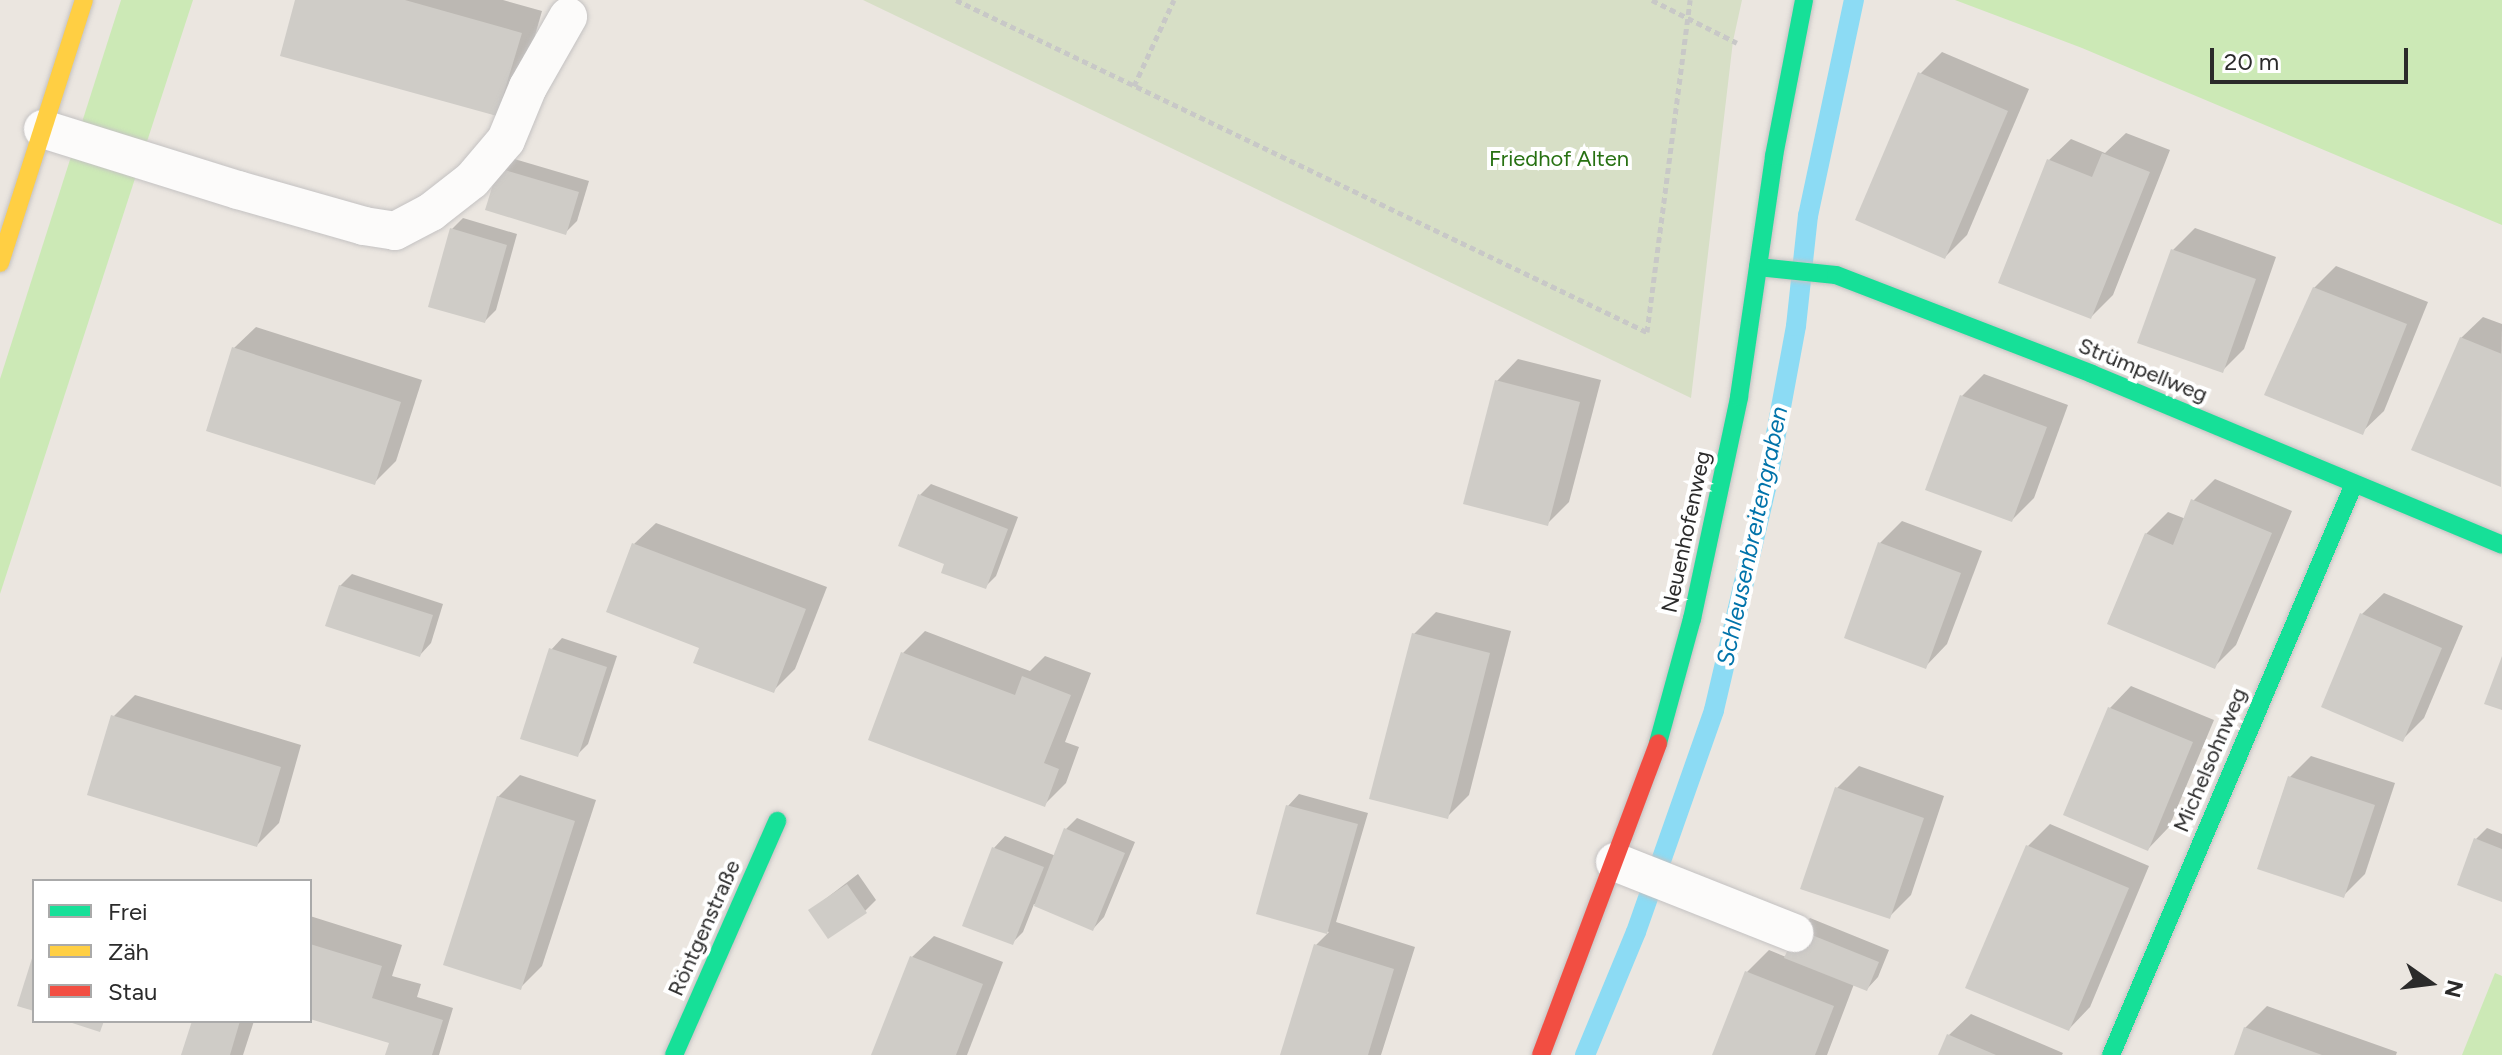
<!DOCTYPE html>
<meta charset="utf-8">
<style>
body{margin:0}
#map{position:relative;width:2502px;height:1055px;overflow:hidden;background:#ebe6e0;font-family:Figtree,sans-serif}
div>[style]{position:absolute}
.green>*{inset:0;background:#cce9b6}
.cemetery>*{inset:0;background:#d7dfc6}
.shadow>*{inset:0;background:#0003}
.stream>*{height:20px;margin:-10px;padding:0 10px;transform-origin:10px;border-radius:10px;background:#8cdbf4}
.building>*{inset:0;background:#cfccc7}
.path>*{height:5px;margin-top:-2.5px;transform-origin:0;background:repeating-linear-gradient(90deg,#c8c8c7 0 6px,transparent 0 10px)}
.roads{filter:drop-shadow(0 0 2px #c4c2c2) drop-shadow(0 0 2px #c4c2c2)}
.lane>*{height:38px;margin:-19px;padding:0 19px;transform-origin:19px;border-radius:19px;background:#fcfbfa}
.fast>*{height:18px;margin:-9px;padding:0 9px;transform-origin:9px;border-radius:9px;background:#16e098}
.slow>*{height:18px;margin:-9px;padding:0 9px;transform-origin:9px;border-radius:9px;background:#ffcf43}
.jam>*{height:18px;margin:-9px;padding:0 9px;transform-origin:9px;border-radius:9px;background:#f24e42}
span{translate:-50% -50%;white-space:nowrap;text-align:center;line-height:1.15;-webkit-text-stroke:8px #fff;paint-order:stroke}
.park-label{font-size:22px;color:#277112}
.street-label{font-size:22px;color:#2b2b2b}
.water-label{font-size:24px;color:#0073aa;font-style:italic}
.legend{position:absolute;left:32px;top:879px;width:280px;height:144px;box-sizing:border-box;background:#fff;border:2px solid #aaa;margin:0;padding:10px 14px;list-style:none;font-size:24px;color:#2b2b2b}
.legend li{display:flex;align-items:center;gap:16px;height:40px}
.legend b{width:40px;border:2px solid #aaa}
.north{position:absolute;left:2390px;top:943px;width:80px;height:80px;-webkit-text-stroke:6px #fff;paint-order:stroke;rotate:104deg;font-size:22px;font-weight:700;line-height:32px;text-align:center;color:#2b2b2b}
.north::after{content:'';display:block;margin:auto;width:28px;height:36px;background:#2b2b2b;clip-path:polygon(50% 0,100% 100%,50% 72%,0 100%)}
.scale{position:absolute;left:2210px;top:48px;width:198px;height:36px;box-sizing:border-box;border:4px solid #2b2b2b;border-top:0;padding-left:10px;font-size:24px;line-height:28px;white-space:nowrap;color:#2b2b2b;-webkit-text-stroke:6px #fff;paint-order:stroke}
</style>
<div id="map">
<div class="green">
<div style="clip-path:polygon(121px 0,193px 0,0 594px,0 379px)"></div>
<div style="clip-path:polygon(1955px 0,2502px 0,2502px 225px,2082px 48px)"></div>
<div style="clip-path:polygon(2495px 973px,2502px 976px,2502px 1055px,2462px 1055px)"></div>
</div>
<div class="cemetery">
<div style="clip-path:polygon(863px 0,1742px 0,1733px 41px,1691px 398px)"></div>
</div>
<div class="shadow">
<div style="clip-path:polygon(298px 0,503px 0,542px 11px,519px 92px,497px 114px)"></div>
<div style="clip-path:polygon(1942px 52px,2029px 89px,1967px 235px,1945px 257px,1920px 74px)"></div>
<div style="clip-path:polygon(2126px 133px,2170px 150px,2113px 295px,2091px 317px,2049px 160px,2071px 139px,2105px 153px)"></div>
<div style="clip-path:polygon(511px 158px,589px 181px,577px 221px,566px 232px,500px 169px)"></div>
<div style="clip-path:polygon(463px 218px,517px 234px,496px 310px,485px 321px,452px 229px)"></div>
<div style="clip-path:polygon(2195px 228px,2276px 257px,2244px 349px,2222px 371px,2173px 250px)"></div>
<div style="clip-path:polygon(2336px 266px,2428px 302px,2384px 411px,2362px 432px,2314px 288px)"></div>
<div style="clip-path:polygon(2483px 317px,2502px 324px,2500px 485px,2461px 338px)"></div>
<div style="clip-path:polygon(256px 327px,422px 380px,396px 461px,374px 483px,234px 348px)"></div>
<div style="clip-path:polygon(1518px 359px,1601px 380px,1569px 502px,1547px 524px,1497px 381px)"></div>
<div style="clip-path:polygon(1984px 374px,2068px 405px,2034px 498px,2012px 520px,1962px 396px)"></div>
<div style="clip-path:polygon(2215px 479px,2292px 511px,2236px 645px,2214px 667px,2146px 534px,2168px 512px,2186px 519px,2193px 501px)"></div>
<div style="clip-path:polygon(931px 484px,1018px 517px,996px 576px,985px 587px,947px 563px,919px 496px)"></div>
<div style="clip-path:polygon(1902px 521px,1982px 551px,1947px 644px,1926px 666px,1880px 543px)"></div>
<div style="clip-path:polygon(656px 523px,827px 587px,795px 669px,773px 691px,702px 647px,634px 544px)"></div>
<div style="clip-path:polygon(352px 574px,443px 604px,431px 643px,420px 655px,340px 586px)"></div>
<div style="clip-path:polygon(2384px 593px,2463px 626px,2424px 718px,2403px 739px,2362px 614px)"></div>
<div style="clip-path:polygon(1436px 612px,1511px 631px,1469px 795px,1447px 817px,1371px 797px,1414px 634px)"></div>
<div style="clip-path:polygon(925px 631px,1030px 671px,1045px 656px,1091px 673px,1065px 742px,1079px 747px,1066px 783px,1044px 805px,903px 653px)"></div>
<div style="clip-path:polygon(562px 638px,617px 656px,588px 744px,577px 755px,551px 650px)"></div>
<div style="clip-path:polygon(2131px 686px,2214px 720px,2169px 827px,2148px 849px,2110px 708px)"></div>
<div style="clip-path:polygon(135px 695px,301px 745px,279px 823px,257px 845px,113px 717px)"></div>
<div style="clip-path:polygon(2311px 756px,2395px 783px,2365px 874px,2343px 896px,2290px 777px)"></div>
<div style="clip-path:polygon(1859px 766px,1944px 796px,1911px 895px,1889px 917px,1837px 788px)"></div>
<div style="clip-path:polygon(520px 775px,596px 800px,542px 966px,520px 988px,498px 797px)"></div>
<div style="clip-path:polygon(1299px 794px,1368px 813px,1336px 922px,1415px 947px,1381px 1055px,1282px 1055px,1316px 945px,1329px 932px,1259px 912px,1288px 806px)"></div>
<div style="clip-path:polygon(1077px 818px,1135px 842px,1104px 917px,1093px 929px,1034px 904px,1023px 932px,1012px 943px,994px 848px,1005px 836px,1056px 856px,1066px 829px)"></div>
<div style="clip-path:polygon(2050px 824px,2149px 866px,2090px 1007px,2069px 1029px,1968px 987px,2028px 846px)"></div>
<div style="clip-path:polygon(2487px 828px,2502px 834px,2502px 900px,2476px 839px)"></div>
<div style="clip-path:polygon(858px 874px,876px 900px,865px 911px,811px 910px)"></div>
<div style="clip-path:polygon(310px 916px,402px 945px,392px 976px,421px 984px,417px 997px,453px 1008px,439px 1055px,387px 1055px,393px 1036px,310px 1017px)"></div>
<div style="clip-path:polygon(1810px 918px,1889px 950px,1878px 977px,1867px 989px,1854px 984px,1827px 1055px,1714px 1055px,1747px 972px,1769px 950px,1786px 957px,1798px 930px)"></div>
<div style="clip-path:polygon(934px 936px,1003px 962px,967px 1055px,874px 1055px,912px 957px)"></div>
<div style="clip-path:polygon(2267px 1006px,2397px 1052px,2396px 1055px,2236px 1055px,2245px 1028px)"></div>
<div style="clip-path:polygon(1971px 1014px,2063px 1053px,2062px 1055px,1940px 1055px,1949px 1035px)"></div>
<div style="clip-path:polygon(193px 1021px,254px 1021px,243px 1055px,182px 1055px)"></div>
</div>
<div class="stream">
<div style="left:1585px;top:1055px;width:133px;rotate:-67.5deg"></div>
<div style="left:1636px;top:932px;width:235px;rotate:-70.6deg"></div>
<div style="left:1714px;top:710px;width:228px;rotate:-76.8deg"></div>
<div style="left:1766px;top:488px;width:165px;rotate:-79.5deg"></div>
<div style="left:1796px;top:326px;width:111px;rotate:-83.8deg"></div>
<div style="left:1808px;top:216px;width:221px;rotate:-78deg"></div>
</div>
<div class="building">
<div style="clip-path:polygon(295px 0,405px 0,522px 33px,497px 116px,280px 56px)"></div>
<div style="clip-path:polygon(1918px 72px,2008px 111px,1945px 259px,1855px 220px)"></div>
<div style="clip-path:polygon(2102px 153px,2150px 172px,2091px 319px,1998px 283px,2047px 159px,2092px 177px)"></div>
<div style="clip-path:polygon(498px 168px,579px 192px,566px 235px,485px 210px)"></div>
<div style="clip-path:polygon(450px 228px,507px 245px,485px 323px,428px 307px)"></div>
<div style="clip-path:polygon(2171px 249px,2256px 279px,2223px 373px,2137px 343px)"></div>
<div style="clip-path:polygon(2313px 287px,2407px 324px,2363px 435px,2264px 395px)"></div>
<div style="clip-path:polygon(2460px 337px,2502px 354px,2501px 487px,2411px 450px)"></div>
<div style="clip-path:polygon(232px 347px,401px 402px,375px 485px,206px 431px)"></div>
<div style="clip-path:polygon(1495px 380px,1580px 402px,1548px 526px,1463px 504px)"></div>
<div style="clip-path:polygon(1960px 395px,2047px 427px,2012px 522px,1925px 490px)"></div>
<div style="clip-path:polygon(918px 494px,1008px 529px,986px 589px,941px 573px,944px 564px,898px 546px)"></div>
<div style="clip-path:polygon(2191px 499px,2272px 533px,2215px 669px,2107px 624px,2145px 533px,2173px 545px)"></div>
<div style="clip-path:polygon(1878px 542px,1961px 573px,1926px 669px,1844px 638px)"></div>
<div style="clip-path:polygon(632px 543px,806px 609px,774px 693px,693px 663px,699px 648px,606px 612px)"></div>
<div style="clip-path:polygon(339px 585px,433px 615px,420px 657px,325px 626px)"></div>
<div style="clip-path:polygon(2360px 613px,2442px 648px,2403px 742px,2321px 707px)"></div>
<div style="clip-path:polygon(1412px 633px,1490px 653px,1448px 819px,1369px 799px)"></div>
<div style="clip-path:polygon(549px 648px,607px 667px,578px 757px,520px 739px)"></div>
<div style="clip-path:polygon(901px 652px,1015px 695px,1022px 676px,1071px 695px,1044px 763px,1059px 769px,1045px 807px,868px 740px)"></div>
<div style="clip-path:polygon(2502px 656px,2502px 710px,2484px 704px)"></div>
<div style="clip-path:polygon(2108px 707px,2193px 742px,2148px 851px,2063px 815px)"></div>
<div style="clip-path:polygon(111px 715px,281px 767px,257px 847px,87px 795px)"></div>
<div style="clip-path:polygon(2288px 776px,2375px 805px,2344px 898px,2257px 869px)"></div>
<div style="clip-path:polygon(1835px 787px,1924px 818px,1890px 919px,1800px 889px)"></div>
<div style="clip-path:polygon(497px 796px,575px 821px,521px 990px,443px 965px)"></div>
<div style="clip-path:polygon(1286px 805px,1358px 824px,1327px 934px,1256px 914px)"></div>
<div style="clip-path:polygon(1064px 828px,1125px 853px,1093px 931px,1034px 906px)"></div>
<div style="clip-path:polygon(2474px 838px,2502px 849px,2502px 902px,2457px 885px)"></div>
<div style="clip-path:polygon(2026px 845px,2129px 888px,2069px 1031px,1965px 988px)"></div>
<div style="clip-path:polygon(992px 847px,1044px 867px,1013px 945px,962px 926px)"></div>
<div style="clip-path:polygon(847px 884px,867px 913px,828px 939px,808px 910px)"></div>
<div style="clip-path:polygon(1797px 929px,1879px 962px,1867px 991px,1784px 958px)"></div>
<div style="clip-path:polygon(310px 944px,382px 966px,372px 998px,443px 1020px,432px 1055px,385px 1055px,389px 1043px,310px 1019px)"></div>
<div style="clip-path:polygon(1314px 944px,1394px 969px,1368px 1055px,1280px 1055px)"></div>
<div style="clip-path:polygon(33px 955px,34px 955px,34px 1011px,17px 1006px)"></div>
<div style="clip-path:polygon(910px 956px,983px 984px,956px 1055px,871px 1055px)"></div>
<div style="clip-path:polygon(1745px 971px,1834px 1006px,1815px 1055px,1712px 1055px)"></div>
<div style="clip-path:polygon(66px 1021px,104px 1021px,100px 1032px)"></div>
<div style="clip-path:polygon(192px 1021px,240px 1021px,230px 1055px,181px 1055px)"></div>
<div style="clip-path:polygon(2244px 1027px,2322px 1055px,2234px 1055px)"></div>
<div style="clip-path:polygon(1947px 1034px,1996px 1055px,1938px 1055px)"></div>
</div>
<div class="path">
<div style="left:956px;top:0;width:767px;rotate:25.66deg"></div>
<div style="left:1647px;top:332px;width:335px;rotate:-82.6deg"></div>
<div style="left:1652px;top:0;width:95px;rotate:26.8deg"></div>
<div style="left:1134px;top:86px;width:95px;rotate:-65.1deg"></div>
</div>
<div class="roads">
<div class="lane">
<div style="left:43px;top:129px;width:204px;rotate:17.4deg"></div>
<div style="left:238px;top:190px;width:131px;rotate:15.9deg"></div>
<div style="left:364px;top:226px;width:31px;rotate:9deg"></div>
<div style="left:395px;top:231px;width:41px;rotate:-27.8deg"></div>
<div style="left:431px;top:212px;width:52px;rotate:-38deg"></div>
<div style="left:472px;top:180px;width:52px;rotate:-49.6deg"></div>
<div style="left:506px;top:140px;width:57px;rotate:-67.5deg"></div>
<div style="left:528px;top:87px;width:81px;rotate:-60.3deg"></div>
<div style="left:1615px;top:862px;width:193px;rotate:21.6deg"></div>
</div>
<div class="fast">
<div style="left:1758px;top:267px;width:78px;rotate:5.9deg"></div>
<div style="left:1836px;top:275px;width:274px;rotate:21.1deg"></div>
<div style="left:2092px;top:374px;width:444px;rotate:22.6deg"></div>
<div style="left:1658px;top:743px;width:129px;rotate:-74.7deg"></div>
<div style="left:1692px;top:619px;width:227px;rotate:-78deg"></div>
<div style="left:1739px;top:397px;width:244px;rotate:-81.7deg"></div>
<div style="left:1774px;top:156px;width:159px;rotate:-79.1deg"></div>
<div style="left:674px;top:1055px;width:256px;rotate:-66.2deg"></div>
<div style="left:2111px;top:1055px;width:621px;rotate:-66.95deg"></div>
</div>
<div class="slow">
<div style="left:0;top:263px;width:276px;rotate:-72.3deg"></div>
</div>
<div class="jam">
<div style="left:1541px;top:1055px;width:333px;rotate:-69.4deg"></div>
</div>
</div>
<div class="park-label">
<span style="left:1559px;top:159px">Friedhof Alten</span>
</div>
<div class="street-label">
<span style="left:2143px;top:370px;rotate:22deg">Strümpellweg</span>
<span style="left:1686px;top:532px;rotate:-78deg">Neuenhofenweg</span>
<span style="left:2210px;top:760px;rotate:-67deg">Michelsohnweg</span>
<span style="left:704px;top:928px;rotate:-66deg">Röntgenstraße</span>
</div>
<div class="water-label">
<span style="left:1752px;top:536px;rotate:-78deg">Schleusenbreitengraben</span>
</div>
<ul class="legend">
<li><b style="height:10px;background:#16e098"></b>Frei</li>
<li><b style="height:10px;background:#ffcf43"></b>Zäh</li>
<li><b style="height:10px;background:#f24e42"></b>Stau</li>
</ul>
<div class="north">N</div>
<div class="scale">20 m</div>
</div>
